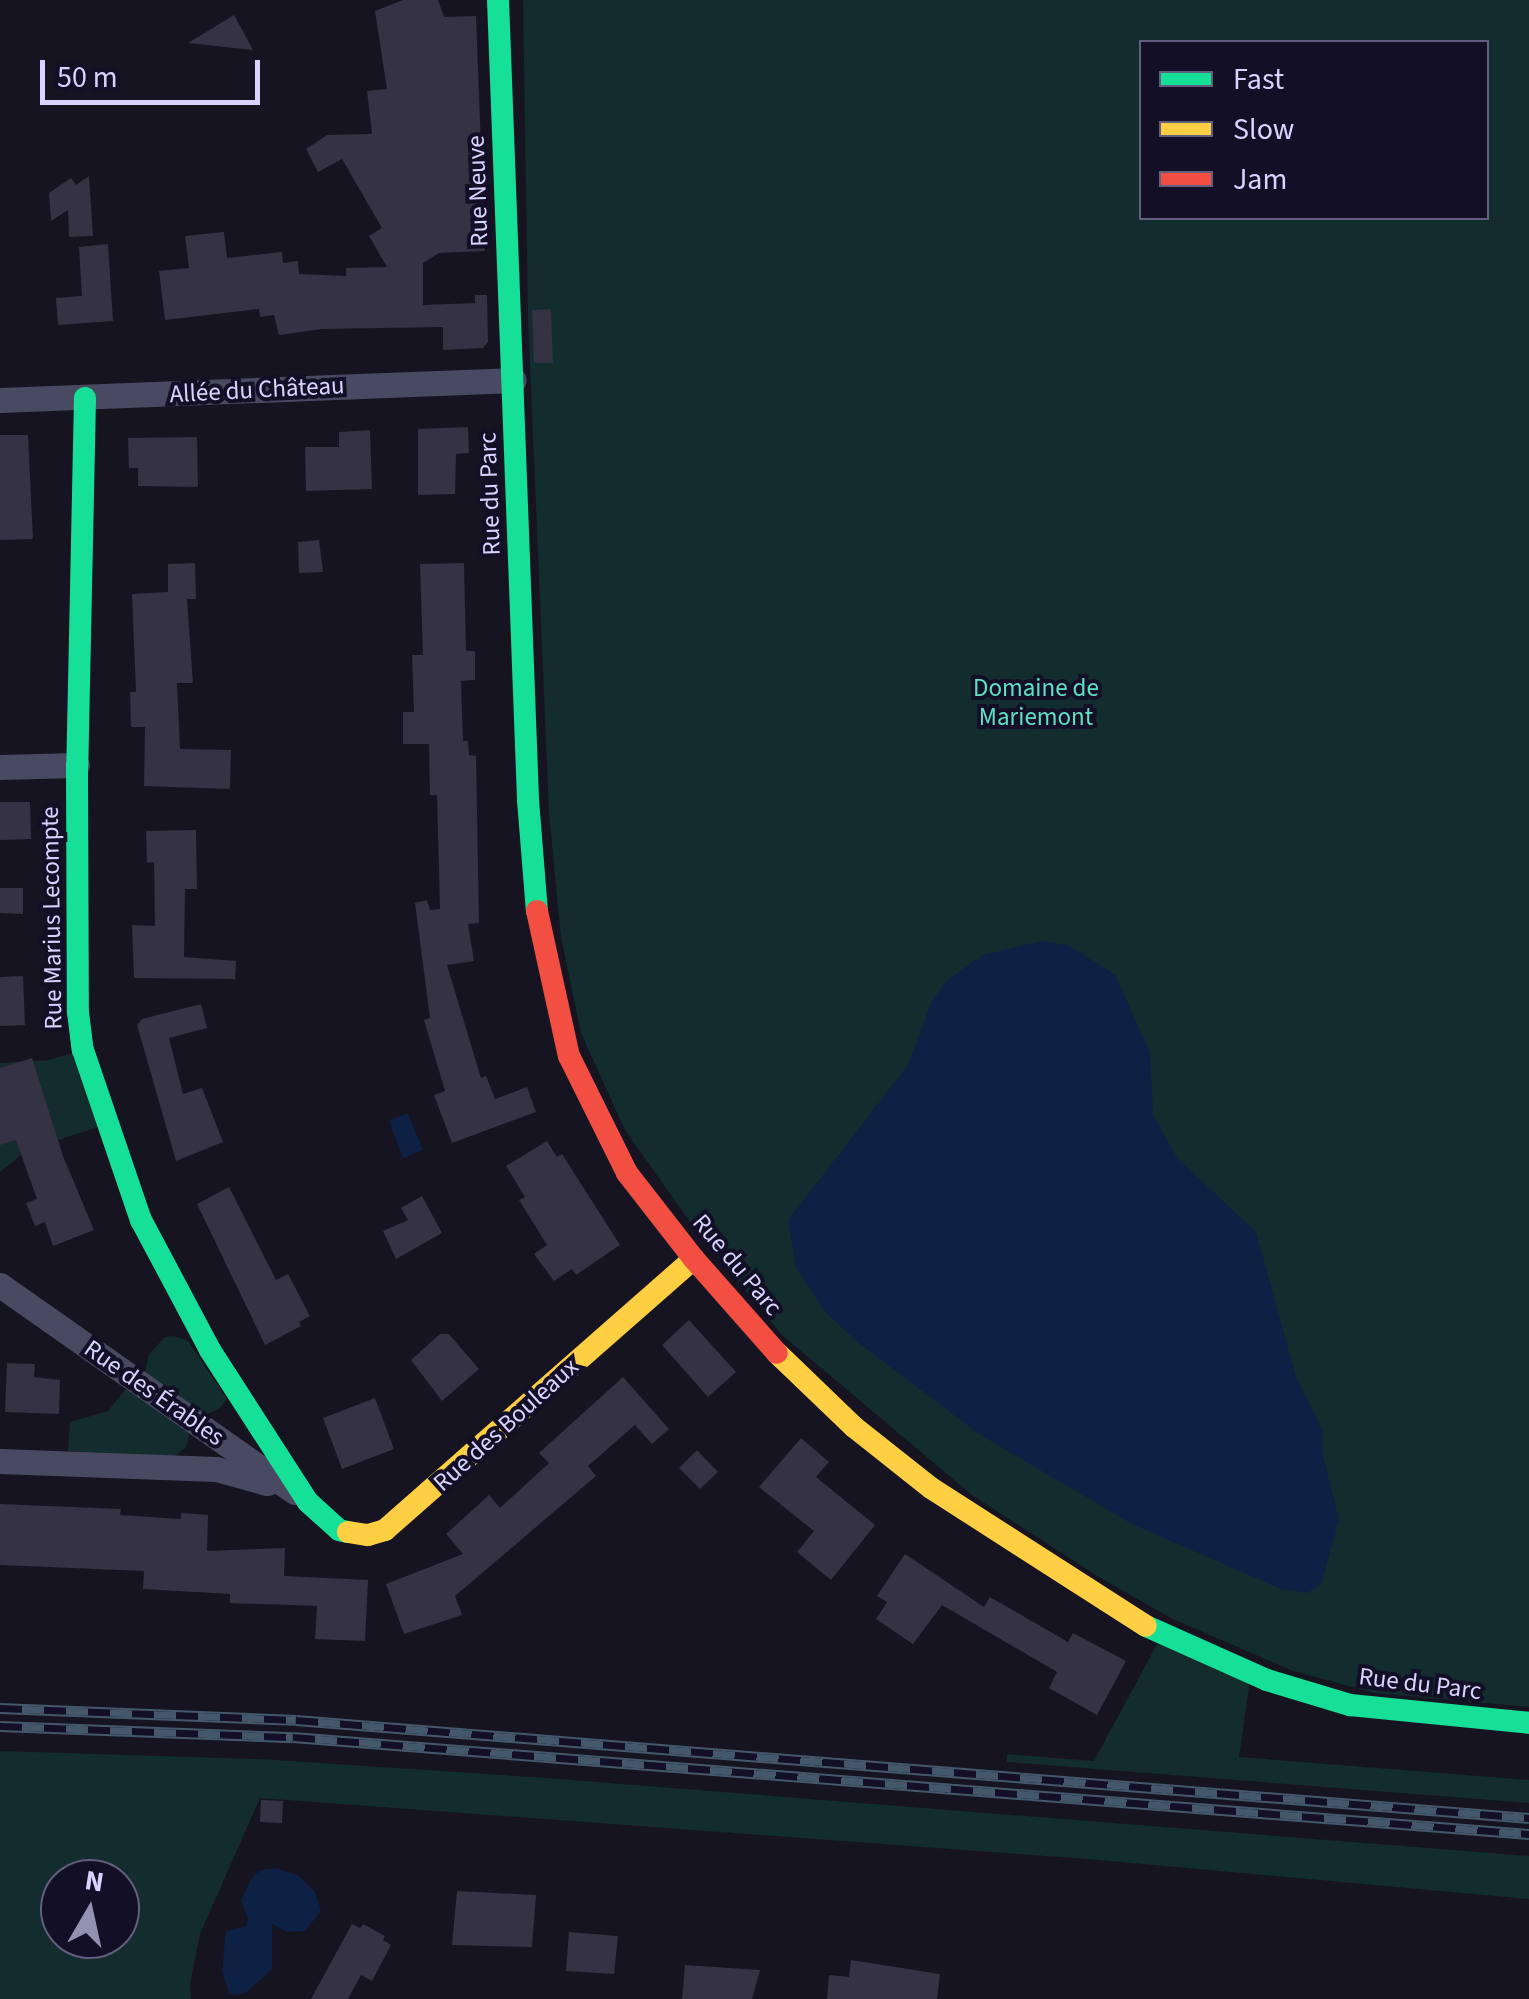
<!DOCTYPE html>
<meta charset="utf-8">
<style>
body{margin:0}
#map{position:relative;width:1529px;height:1999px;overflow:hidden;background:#161421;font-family:"Source Sans 3",sans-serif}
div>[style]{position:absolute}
.green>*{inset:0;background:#132c2d}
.water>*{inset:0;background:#0d2144}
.building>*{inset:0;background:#343243}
.street>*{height:25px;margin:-12.5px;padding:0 12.5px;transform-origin:12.5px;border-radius:12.5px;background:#4a4962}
.fast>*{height:22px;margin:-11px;padding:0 11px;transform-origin:11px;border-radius:11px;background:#16e098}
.slow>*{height:22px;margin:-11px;padding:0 11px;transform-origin:11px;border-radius:11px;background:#ffcf43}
.jam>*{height:22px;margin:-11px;padding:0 11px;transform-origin:11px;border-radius:11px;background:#f24e42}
.rail>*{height:11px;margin-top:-5.5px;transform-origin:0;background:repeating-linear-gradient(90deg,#130f26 0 22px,#43596b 0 44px);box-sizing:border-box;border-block:2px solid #43596b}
span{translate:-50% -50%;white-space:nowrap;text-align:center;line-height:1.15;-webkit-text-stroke:8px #130f26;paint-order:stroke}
.street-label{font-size:25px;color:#d9d4ff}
.park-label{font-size:25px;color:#5fe0c0}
.legend{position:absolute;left:1139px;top:40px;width:350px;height:180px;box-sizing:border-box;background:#130f26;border:2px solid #625e7d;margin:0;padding:12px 18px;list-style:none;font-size:30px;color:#d9d4ff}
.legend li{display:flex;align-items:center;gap:20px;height:50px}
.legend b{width:50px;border:2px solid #625e7d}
.north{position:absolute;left:40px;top:1859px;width:100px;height:100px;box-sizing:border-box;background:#130f26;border:2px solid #625e7d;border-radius:50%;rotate:9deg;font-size:28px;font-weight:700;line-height:40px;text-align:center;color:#d9d4ff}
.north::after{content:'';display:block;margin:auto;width:35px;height:45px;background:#9591b1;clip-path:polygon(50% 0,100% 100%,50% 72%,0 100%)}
.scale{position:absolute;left:40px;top:60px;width:220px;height:45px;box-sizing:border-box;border:5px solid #d9d4ff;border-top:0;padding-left:12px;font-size:30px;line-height:35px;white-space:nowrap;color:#d9d4ff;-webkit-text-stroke:8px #130f26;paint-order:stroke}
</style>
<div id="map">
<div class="green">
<div style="clip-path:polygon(evenodd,523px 0,1529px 0,1529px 1707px,1375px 1693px,1293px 1671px,1171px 1618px,1099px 1577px,972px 1495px,782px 1335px,695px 1229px,625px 1130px,581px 1033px,561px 937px,549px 813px,528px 317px,523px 0,1142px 42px,1486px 42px,1486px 218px,1142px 218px,1142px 42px)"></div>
<div style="clip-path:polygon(83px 1050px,108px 1124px,27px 1150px,0 1172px,0 1063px,49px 1060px)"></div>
<div style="clip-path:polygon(174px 1336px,188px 1341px,227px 1399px,219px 1409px,193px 1420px,186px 1447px,174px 1457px,68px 1451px,70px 1422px,108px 1411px,125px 1390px,142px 1385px,149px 1354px,165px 1337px)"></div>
<div style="clip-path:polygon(1162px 1635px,1251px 1673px,1239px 1757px,1529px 1780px,1529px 1803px,1007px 1762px,1007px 1754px,1094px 1761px)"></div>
<div style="clip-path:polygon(evenodd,0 1751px,260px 1759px,546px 1778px,1529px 1856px,1529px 1899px,1099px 1860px,260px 1798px,200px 1934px,190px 1984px,191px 1999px,0 1999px,0 1751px,60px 1879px,120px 1879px,120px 1939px,60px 1939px,60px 1879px)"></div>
</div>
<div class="water">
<div style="clip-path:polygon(1042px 941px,1068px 945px,1115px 975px,1150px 1052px,1153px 1115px,1177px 1158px,1256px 1232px,1296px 1377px,1322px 1429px,1323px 1456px,1339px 1520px,1321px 1584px,1307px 1593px,1281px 1589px,1132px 1524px,979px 1434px,860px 1344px,825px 1312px,796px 1268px,788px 1220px,908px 1065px,931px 1003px,946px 981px,983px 955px)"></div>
<div style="clip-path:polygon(408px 1113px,423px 1150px,403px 1158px,389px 1121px)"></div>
<div style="clip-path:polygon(277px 1868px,299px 1876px,315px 1892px,321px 1911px,305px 1931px,287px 1932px,272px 1924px,272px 1969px,247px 1992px,235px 1995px,229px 1993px,222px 1971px,226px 1931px,246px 1926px,248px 1919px,241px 1901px,251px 1879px,260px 1870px)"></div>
</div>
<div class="building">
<div style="clip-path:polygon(403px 0,438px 0,444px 17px,476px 16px,485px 251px,439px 253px,423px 263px,423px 305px,475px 303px,475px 295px,487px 295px,488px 342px,483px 348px,443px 350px,443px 327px,322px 329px,279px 335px,274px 315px,260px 317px,259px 309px,165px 320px,159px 271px,189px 268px,185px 236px,224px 232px,227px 258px,282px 252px,283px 263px,298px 261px,299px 274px,346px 276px,346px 268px,387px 267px,369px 236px,382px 228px,342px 159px,318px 172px,306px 149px,327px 135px,372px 134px,367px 91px,387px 89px,375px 11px)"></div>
<div style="clip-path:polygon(234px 15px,253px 50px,188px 43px)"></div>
<div style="clip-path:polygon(89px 176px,93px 236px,69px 237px,68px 210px,51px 221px,49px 193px,71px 178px,76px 185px)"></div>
<div style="clip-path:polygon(108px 244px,113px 321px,58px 325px,56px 298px,82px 296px,79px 247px)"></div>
<div style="clip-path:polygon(551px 309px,553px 363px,534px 363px,532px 310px)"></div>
<div style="clip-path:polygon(468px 427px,469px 453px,456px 454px,455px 494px,418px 495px,418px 429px)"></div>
<div style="clip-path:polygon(370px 430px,372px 489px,306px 491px,305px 447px,339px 447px,339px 432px)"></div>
<div style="clip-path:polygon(0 435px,28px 435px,33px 539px,0 540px)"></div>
<div style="clip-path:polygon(197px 437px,198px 487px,138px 486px,138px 468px,129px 468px,128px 438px)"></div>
<div style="clip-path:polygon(319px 540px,323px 572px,299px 573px,298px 542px)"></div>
<div style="clip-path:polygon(195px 563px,196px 599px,187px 599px,193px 683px,177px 683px,180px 749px,231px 750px,230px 789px,144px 786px,145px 727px,131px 727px,130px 692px,136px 692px,132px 594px,168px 592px,168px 564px)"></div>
<div style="clip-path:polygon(464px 563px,466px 651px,475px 651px,475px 680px,461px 681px,463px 741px,468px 741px,469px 755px,476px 756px,479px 923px,468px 924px,474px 961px,447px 965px,481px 1078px,486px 1076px,495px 1099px,527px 1087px,536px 1112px,452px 1143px,434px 1095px,445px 1091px,424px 1020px,430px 1018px,415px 903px,427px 900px,430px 910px,440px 909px,437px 795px,430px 795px,429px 744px,403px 744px,403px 712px,414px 712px,412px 655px,423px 655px,420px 564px)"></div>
<div style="clip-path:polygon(0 802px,30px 802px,31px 839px,0 840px)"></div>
<div style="clip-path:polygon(196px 830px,197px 889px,185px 889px,184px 957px,236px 961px,235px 979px,134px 978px,132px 925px,155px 926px,154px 862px,147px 863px,146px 831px)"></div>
<div style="clip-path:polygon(0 888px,23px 888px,23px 914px,0 913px)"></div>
<div style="clip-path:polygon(23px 976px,25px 1025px,0 1026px,0 977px)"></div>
<div style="clip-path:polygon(201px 1004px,207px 1028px,169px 1038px,183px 1094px,202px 1088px,223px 1142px,176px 1161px,137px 1025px,142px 1019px)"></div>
<div style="clip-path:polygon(32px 1058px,63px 1156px,94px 1230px,53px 1246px,45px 1222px,35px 1226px,26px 1203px,37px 1199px,16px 1140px,0 1145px,0 1068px)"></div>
<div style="clip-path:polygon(547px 1141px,557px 1157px,562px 1154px,620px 1245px,576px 1275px,572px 1269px,554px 1281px,534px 1254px,547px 1245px,519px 1200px,525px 1197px,506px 1166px)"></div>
<div style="clip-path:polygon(229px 1187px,276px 1280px,288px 1274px,310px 1316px,299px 1322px,301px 1326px,265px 1345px,197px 1204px)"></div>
<div style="clip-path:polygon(422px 1196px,442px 1233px,396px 1259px,383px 1231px,408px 1220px,401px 1208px)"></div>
<div style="clip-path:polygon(689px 1320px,736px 1372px,708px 1397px,662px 1345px)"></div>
<div style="clip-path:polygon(440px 1334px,449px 1334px,479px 1369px,442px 1401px,411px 1360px)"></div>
<div style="clip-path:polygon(7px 1363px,35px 1364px,34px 1377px,60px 1380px,59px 1414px,5px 1412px)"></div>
<div style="clip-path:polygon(623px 1377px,669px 1429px,652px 1444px,635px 1425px,588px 1466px,596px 1476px,455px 1596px,462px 1615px,404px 1634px,386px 1584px,463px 1554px,446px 1534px,489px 1495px,500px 1508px,549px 1463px,539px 1453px)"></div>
<div style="clip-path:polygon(375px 1398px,394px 1449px,342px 1469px,323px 1418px)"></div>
<div style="clip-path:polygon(801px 1438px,829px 1462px,816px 1477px,875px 1525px,831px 1580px,797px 1552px,814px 1531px,759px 1487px)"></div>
<div style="clip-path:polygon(697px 1450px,718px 1472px,700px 1489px,679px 1468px)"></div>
<div style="clip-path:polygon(0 1504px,121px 1509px,120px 1515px,181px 1519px,181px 1513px,208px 1515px,207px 1551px,285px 1548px,284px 1576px,368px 1580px,365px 1641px,315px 1639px,317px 1606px,230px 1603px,230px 1594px,143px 1589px,144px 1571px,0 1565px)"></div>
<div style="clip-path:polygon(905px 1554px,984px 1607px,990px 1597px,1068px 1642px,1073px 1633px,1126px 1661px,1097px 1715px,1049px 1688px,1057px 1672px,942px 1605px,913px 1644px,876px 1619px,887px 1602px,877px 1596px)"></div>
<div style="clip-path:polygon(261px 1800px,283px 1801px,282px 1823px,260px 1822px)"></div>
<div style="clip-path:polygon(457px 1891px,536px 1895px,532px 1947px,452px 1945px)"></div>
<div style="clip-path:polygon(352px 1924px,360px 1928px,363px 1924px,385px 1936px,383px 1940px,391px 1945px,372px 1981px,361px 1975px,348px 1999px,311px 1999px)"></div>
<div style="clip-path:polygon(569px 1932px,618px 1936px,614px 1974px,566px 1971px)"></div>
<div style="clip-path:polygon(851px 1960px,940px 1974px,937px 1999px,827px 1999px,829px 1975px,849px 1977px)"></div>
<div style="clip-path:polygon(685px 1965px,760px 1970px,752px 1999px,682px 1999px)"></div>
</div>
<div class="street">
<div style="left:0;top:400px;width:514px;rotate:-2.23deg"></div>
<div style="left:0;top:767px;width:77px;rotate:-1.5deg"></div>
<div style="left:0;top:1285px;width:360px;rotate:35.1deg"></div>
<div style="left:0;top:1461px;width:216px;rotate:2.1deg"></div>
<div style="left:216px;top:1469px;width:53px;rotate:15.4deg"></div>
</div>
<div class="fast">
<div style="left:498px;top:0;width:801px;rotate:87.85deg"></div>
<div style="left:528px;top:800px;width:111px;rotate:85.4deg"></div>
<div style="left:85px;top:398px;width:367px;rotate:91.2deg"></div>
<div style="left:77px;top:765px;width:247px;rotate:89.8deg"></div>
<div style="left:78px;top:1012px;width:38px;rotate:83deg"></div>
<div style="left:83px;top:1050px;width:180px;rotate:71.2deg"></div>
<div style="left:141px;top:1220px;width:147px;rotate:62deg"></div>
<div style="left:210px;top:1350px;width:181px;rotate:57.2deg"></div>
<div style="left:308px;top:1502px;width:42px;rotate:42.1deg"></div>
<div style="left:339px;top:1530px;width:9px;rotate:13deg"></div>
<div style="left:1146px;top:1626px;width:133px;rotate:24.1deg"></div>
<div style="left:1267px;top:1680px;width:87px;rotate:16.8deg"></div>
<div style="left:1350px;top:1705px;width:180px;rotate:5.7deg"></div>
</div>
<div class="slow">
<div style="left:777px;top:1353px;width:107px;rotate:43.9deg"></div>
<div style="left:854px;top:1427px;width:98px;rotate:38.4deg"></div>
<div style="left:931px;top:1488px;width:255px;rotate:32.7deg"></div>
<div style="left:348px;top:1532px;width:20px;rotate:9deg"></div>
<div style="left:368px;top:1535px;width:18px;rotate:-16deg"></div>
<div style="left:385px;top:1530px;width:411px;rotate:-41.3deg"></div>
</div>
<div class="jam">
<div style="left:537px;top:911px;width:148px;rotate:77.6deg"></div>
<div style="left:569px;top:1056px;width:131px;rotate:63.6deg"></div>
<div style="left:627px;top:1173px;width:109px;rotate:52.1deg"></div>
<div style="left:694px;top:1259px;width:125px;rotate:48.6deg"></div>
</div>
<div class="rail">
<div style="left:0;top:1708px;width:296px;rotate:2.3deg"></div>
<div style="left:296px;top:1720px;width:1237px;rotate:4.54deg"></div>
<div style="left:0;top:1726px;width:293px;rotate:2.2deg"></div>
<div style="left:293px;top:1737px;width:1240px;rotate:4.49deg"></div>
</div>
<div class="street-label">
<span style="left:478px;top:191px;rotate:-92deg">Rue Neuve</span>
<span style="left:257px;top:390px;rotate:-3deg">Allée du Château</span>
<span style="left:490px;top:494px;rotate:-92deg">Rue du Parc</span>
<span style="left:52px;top:918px;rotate:-91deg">Rue Marius Lecompte</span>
<span style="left:737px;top:1265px;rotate:50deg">Rue du Parc</span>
<span style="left:154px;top:1393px;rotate:35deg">Rue des Érables</span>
<span style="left:506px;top:1425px;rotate:-42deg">Rue des Bouleaux</span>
<span style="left:1420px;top:1684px;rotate:7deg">Rue du Parc</span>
</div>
<div class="park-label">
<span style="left:1036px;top:703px">Domaine de<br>Mariemont</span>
</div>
<ul class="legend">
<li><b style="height:12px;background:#16e098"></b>Fast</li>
<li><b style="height:12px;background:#ffcf43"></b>Slow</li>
<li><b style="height:12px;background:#f24e42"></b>Jam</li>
</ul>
<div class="north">N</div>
<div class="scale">50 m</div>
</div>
